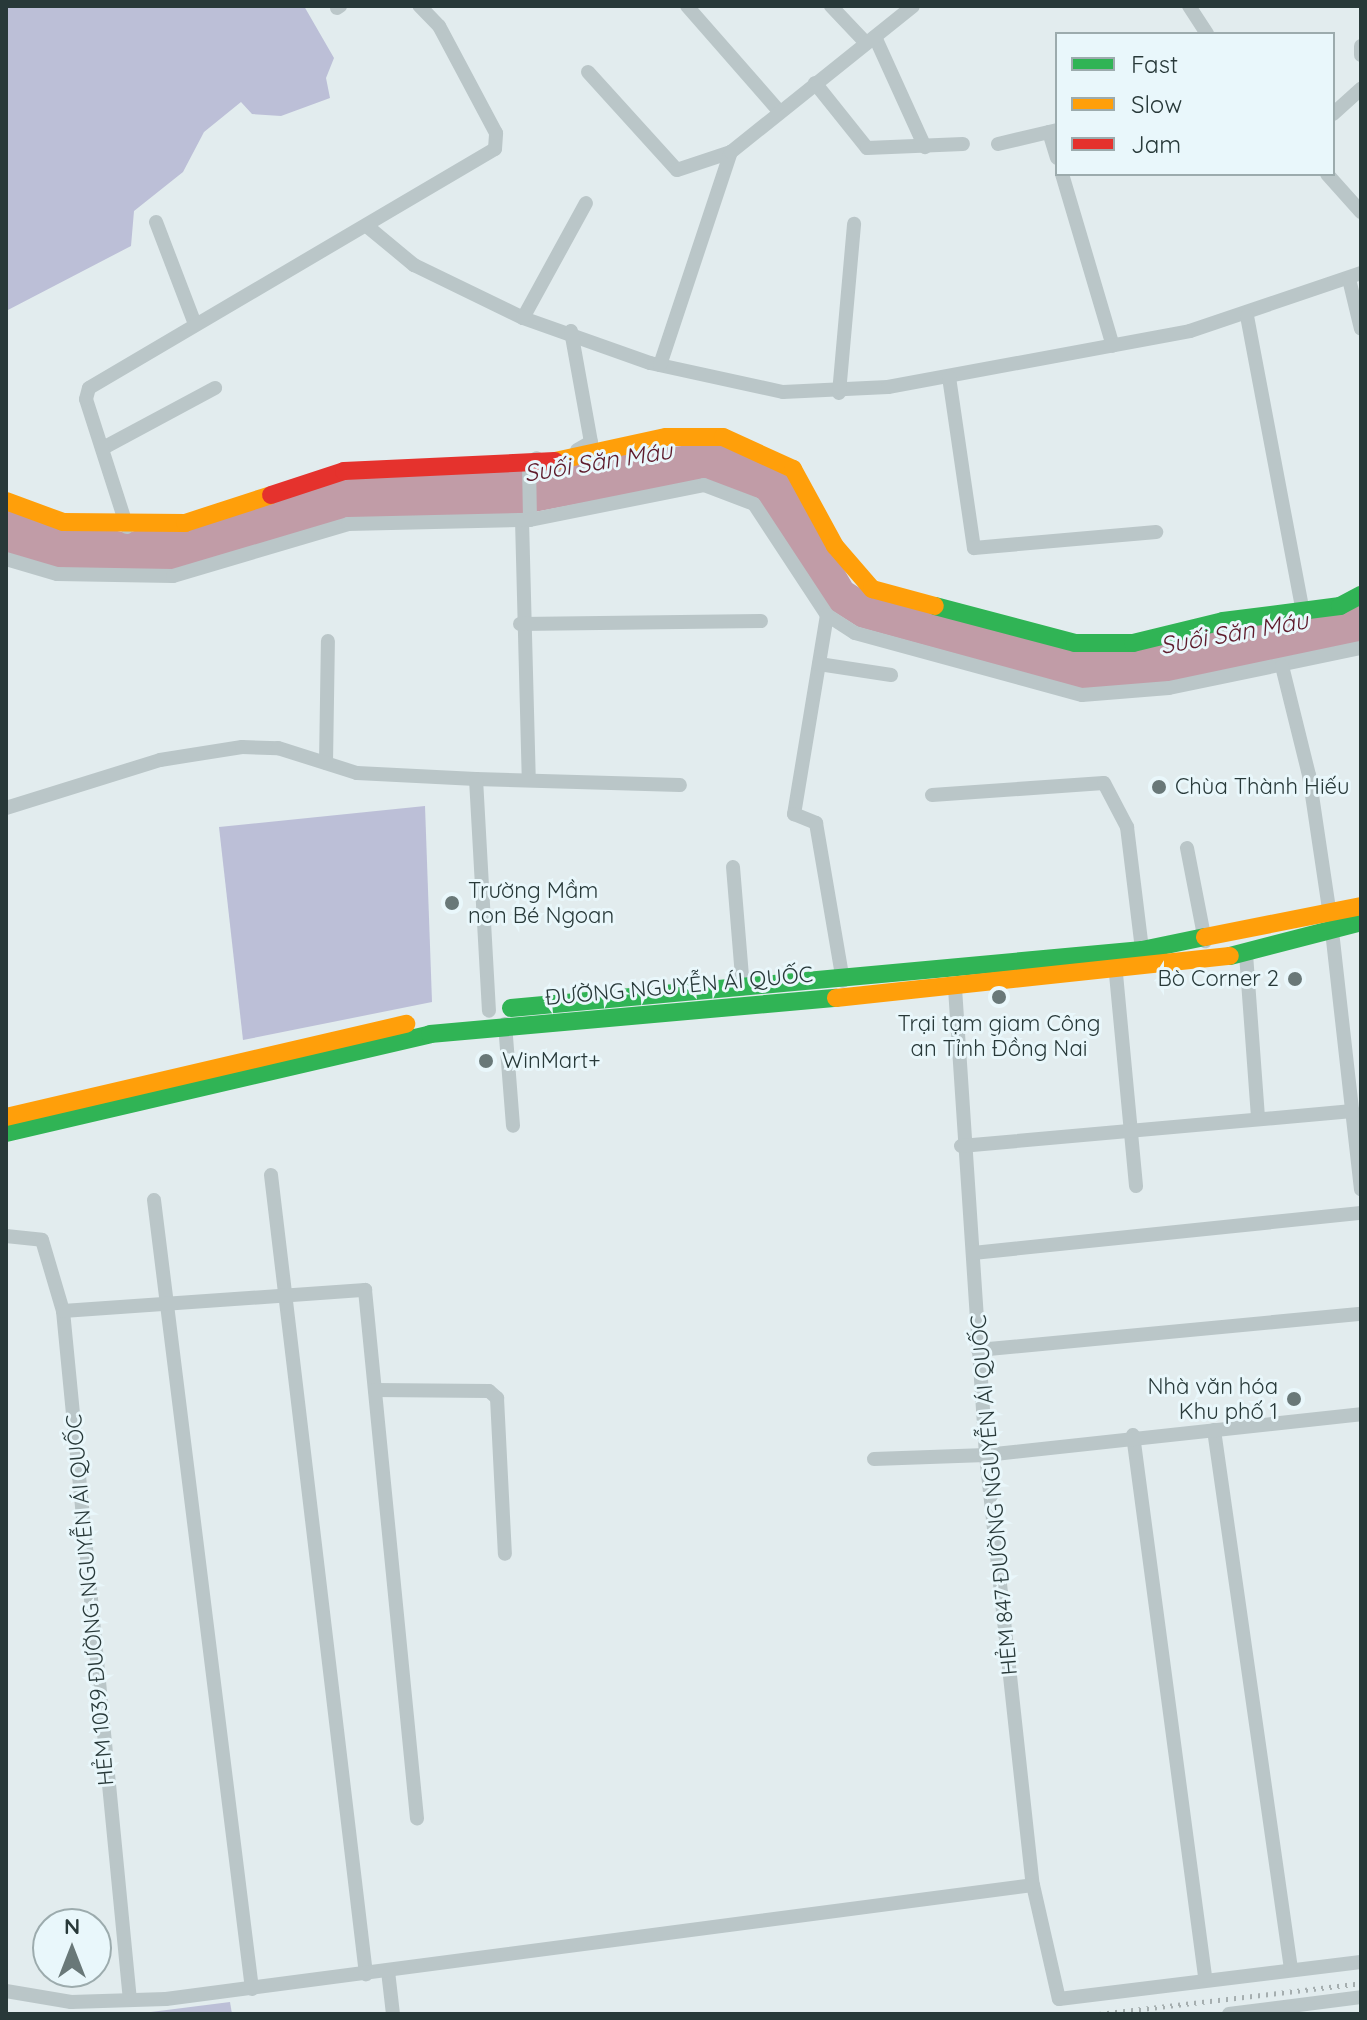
<!DOCTYPE html>
<meta charset="utf-8">
<style>
body{margin:0}
#map{position:relative;width:1367px;height:2020px;overflow:hidden;background:#e2ecee;font-family:Quicksand,sans-serif}
div>[style]{position:absolute}
.green>*{inset:0;background:#bcbfd7}
.water>*{inset:0;background:#c19ca7}
.street>*{height:14px;margin:-7px;padding:0 7px;transform-origin:7px;border-radius:7px;background:#bac6c8}
.fast>*{height:18px;margin:-9px;padding:0 9px;transform-origin:9px;border-radius:9px;background:#30b455}
.slow>*{height:18px;margin:-9px;padding:0 9px;transform-origin:9px;border-radius:9px;background:#ff9f0a}
.jam>*{height:18px;margin:-9px;padding:0 9px;transform-origin:9px;border-radius:9px;background:#e5322d}
.rail>*{height:5px;margin-top:-2.5px;transform-origin:0;background:repeating-linear-gradient(90deg,#a5aeaf 0 2px,transparent 0 8px)}
.dots>*{width:22px;height:22px;translate:-50% -50%;box-sizing:border-box;border:4px solid #e9f7fb;border-radius:50%}
span{translate:-50% -50%;white-space:nowrap;text-align:center;line-height:1.15;-webkit-text-stroke:6px #e9f7fb;paint-order:stroke}
.poi-label{font-size:22px;color:#283939}
.left{translate:0 -50%;text-align:left}
.right{translate:-100% -50%;text-align:right}
.street-label{font-size:22px;color:#283939}
.water-label{font-size:24px;color:#5e1a2b;font-style:italic}
.frame{position:absolute;inset:0;border:8px solid #283939;pointer-events:none}
.legend{position:absolute;left:1055px;top:32px;width:280px;height:144px;box-sizing:border-box;background:#e9f7fb;border:2px solid #9cabad;margin:0;padding:10px 14px;list-style:none;font-size:24px;color:#283939}
.legend li{display:flex;align-items:center;gap:16px;height:40px}
.legend b{width:40px;border:2px solid #9cabad}
.north{position:absolute;left:32px;top:1908px;width:80px;height:80px;box-sizing:border-box;background:#e9f7fb;border:2px solid #9cabad;border-radius:50%;rotate:0deg;font-size:22px;font-weight:700;line-height:32px;text-align:center;color:#283939}
.north::after{content:'';display:block;margin:auto;width:28px;height:36px;background:#697878;clip-path:polygon(50% 0,100% 100%,50% 72%,0 100%)}
</style>
<div id="map">
<div class="green">
<div style="clip-path:polygon(6px 6px,304px 6px,334px 58px,326px 78px,330px 98px,281px 116px,252px 114px,241px 102px,204px 132px,183px 172px,134px 211px,131px 246px,6px 311px)"></div>
<div style="clip-path:polygon(425px 806px,432px 1002px,243px 1040px,219px 827px)"></div>
<div style="clip-path:polygon(230px 2002px,232px 2014px,135px 2014px)"></div>
</div>
<div class="water">
<div style="clip-path:polygon(722px 442px,788px 474px,852px 583px,869px 594px,1078px 650px,1361px 602px,1361px 642px,1169px 682px,1082px 689px,858px 627px,831px 610px,758px 499px,705px 480px,524px 514px,348px 518px,173px 570px,57px 568px,6px 553px,6px 508px,127px 533px,319px 482px)"></div>
</div>
<div class="street">
<div style="left:687px;top:6px;width:140px;rotate:48.8deg"></div>
<div style="left:831px;top:6px;width:51px;rotate:46.6deg"></div>
<div style="left:1189px;top:6px;width:33px;rotate:57deg"></div>
<div style="left:337px;top:8px;width:4px;rotate:-34deg"></div>
<div style="left:875px;top:37px;width:121px;rotate:65.6deg"></div>
<div style="left:1361px;top:46px;width:9px;rotate:90deg"></div>
<div style="left:588px;top:72px;width:132px;rotate:47.8deg"></div>
<div style="left:677px;top:170px;width:57px;rotate:-18.4deg"></div>
<div style="left:815px;top:83px;width:83px;rotate:51.3deg"></div>
<div style="left:867px;top:148px;width:96px;rotate:-2.4deg"></div>
<div style="left:1333px;top:114px;width:38px;rotate:-42deg"></div>
<div style="left:1049px;top:132px;width:27px;rotate:73deg"></div>
<div style="left:998px;top:144px;width:61px;rotate:-13.3deg"></div>
<div style="left:1062px;top:174px;width:179px;rotate:73.5deg"></div>
<div style="left:1327px;top:174px;width:51px;rotate:48.2deg"></div>
<div style="left:156px;top:222px;width:109px;rotate:69.1deg"></div>
<div style="left:368px;top:227px;width:60px;rotate:39.6deg"></div>
<div style="left:414px;top:265px;width:121px;rotate:25.9deg"></div>
<div style="left:523px;top:318px;width:135px;rotate:19.5deg"></div>
<div style="left:650px;top:363px;width:136px;rotate:12.3deg"></div>
<div style="left:783px;top:392px;width:105px;rotate:-2.7deg"></div>
<div style="left:888px;top:387px;width:307px;rotate:-10.5deg"></div>
<div style="left:1190px;top:331px;width:181px;rotate:-18.7deg"></div>
<div style="left:1349px;top:279px;width:51px;rotate:76.5deg"></div>
<div style="left:1247px;top:316px;width:302px;rotate:79.3deg"></div>
<div style="left:523px;top:318px;width:131px;rotate:-61.3deg"></div>
<div style="left:571px;top:331px;width:113px;rotate:79.8deg"></div>
<div style="left:591px;top:442px;width:16px;rotate:150deg"></div>
<div style="left:660px;top:365px;width:225px;rotate:-71.6deg"></div>
<div style="left:731px;top:152px;width:233px;rotate:-38.7deg"></div>
<div style="left:949px;top:377px;width:173px;rotate:81.7deg"></div>
<div style="left:974px;top:548px;width:183px;rotate:-5deg"></div>
<div style="left:839px;top:393px;width:170px;rotate:-84.9deg"></div>
<div style="left:105px;top:447px;width:125px;rotate:-28.2deg"></div>
<div style="left:522px;top:520px;width:259px;rotate:88.5deg"></div>
<div style="left:530px;top:520px;width:57px;rotate:-91deg"></div>
<div style="left:529px;top:463px;width:9px;rotate:-32deg"></div>
<div style="left:127px;top:527px;width:134px;rotate:-107.8deg"></div>
<div style="left:86px;top:399px;width:11px;rotate:-75deg"></div>
<div style="left:89px;top:388px;width:471px;rotate:-30.5deg"></div>
<div style="left:495px;top:149px;width:16px;rotate:-86deg"></div>
<div style="left:496px;top:133px;width:121px;rotate:-118deg"></div>
<div style="left:439px;top:26px;width:28px;rotate:-134deg"></div>
<div style="left:6px;top:559px;width:53px;rotate:16.4deg"></div>
<div style="left:57px;top:574px;width:116px;rotate:1deg"></div>
<div style="left:173px;top:576px;width:183px;rotate:-16.5deg"></div>
<div style="left:348px;top:524px;width:182px;rotate:-1.3deg"></div>
<div style="left:530px;top:520px;width:177px;rotate:-11.4deg"></div>
<div style="left:704px;top:485px;width:53px;rotate:20.8deg"></div>
<div style="left:754px;top:504px;width:133px;rotate:56.7deg"></div>
<div style="left:827px;top:615px;width:33px;rotate:33deg"></div>
<div style="left:855px;top:633px;width:235px;rotate:15.3deg"></div>
<div style="left:1082px;top:695px;width:87px;rotate:-4.6deg"></div>
<div style="left:1169px;top:688px;width:196px;rotate:-11.8deg"></div>
<div style="left:827px;top:615px;width:202px;rotate:99.4deg"></div>
<div style="left:794px;top:814px;width:24px;rotate:22deg"></div>
<div style="left:816px;top:823px;width:160px;rotate:80.3deg"></div>
<div style="left:520px;top:624px;width:241px;rotate:-0.7deg"></div>
<div style="left:819px;top:664px;width:73px;rotate:8.7deg"></div>
<div style="left:1282px;top:666px;width:112px;rotate:76.1deg"></div>
<div style="left:1309px;top:775px;width:142px;rotate:81.5deg"></div>
<div style="left:326px;top:763px;width:122px;rotate:-89.1deg"></div>
<div style="left:476px;top:779px;width:204px;rotate:1.7deg"></div>
<div style="left:932px;top:795px;width:172px;rotate:-4deg"></div>
<div style="left:1104px;top:783px;width:50px;rotate:62.4deg"></div>
<div style="left:1127px;top:827px;width:124px;rotate:83deg"></div>
<div style="left:6px;top:808px;width:161px;rotate:-17.3deg"></div>
<div style="left:160px;top:760px;width:83px;rotate:-9deg"></div>
<div style="left:242px;top:747px;width:36px;rotate:2deg"></div>
<div style="left:278px;top:748px;width:83px;rotate:17.6deg"></div>
<div style="left:357px;top:773px;width:119px;rotate:2.9deg"></div>
<div style="left:476px;top:779px;width:232px;rotate:86.8deg"></div>
<div style="left:1187px;top:848px;width:95px;rotate:79deg"></div>
<div style="left:733px;top:867px;width:122px;rotate:85.3deg"></div>
<div style="left:1332px;top:931px;width:260px;rotate:83.6deg"></div>
<div style="left:1246px;top:954px;width:163px;rotate:85.8deg"></div>
<div style="left:1116px;top:974px;width:213px;rotate:84.6deg"></div>
<div style="left:955px;top:988px;width:468px;rotate:86.2deg"></div>
<div style="left:986px;top:1455px;width:433px;rotate:83.8deg"></div>
<div style="left:1033px;top:1885px;width:117px;rotate:77.2deg"></div>
<div style="left:1059px;top:1999px;width:304px;rotate:-7deg"></div>
<div style="left:505px;top:1024px;width:102px;rotate:85.5deg"></div>
<div style="left:961px;top:1146px;width:393px;rotate:-5.1deg"></div>
<div style="left:271px;top:1175px;width:805px;rotate:83.22deg"></div>
<div style="left:154px;top:1200px;width:795px;rotate:82.92deg"></div>
<div style="left:6px;top:1236px;width:36px;rotate:6deg"></div>
<div style="left:42px;top:1240px;width:74px;rotate:73.5deg"></div>
<div style="left:63px;top:1311px;width:692px;rotate:84.45deg"></div>
<div style="left:973px;top:1253px;width:390px;rotate:-5.9deg"></div>
<div style="left:63px;top:1311px;width:303px;rotate:-4deg"></div>
<div style="left:365px;top:1290px;width:531px;rotate:84.38deg"></div>
<div style="left:978px;top:1350px;width:385px;rotate:-5.4deg"></div>
<div style="left:375px;top:1390px;width:114px;rotate:0.5deg"></div>
<div style="left:489px;top:1391px;width:11px;rotate:41deg"></div>
<div style="left:497px;top:1398px;width:156px;rotate:87.1deg"></div>
<div style="left:1214px;top:1430px;width:544px;rotate:81.87deg"></div>
<div style="left:1133px;top:1435px;width:546px;rotate:82.42deg"></div>
<div style="left:874px;top:1459px;width:112px;rotate:-2deg"></div>
<div style="left:986px;top:1455px;width:377px;rotate:-6.2deg"></div>
<div style="left:388px;top:1971px;width:43px;rotate:83.4deg"></div>
<div style="left:6px;top:1991px;width:66px;rotate:9.6deg"></div>
<div style="left:71px;top:2002px;width:95px;rotate:-1.8deg"></div>
<div style="left:166px;top:1999px;width:874px;rotate:-7.49deg"></div>
<div style="left:1229px;top:2014px;width:133px;rotate:-7.3deg"></div>
</div>
<div class="fast">
<div style="left:935px;top:606px;width:145px;rotate:14.8deg"></div>
<div style="left:1075px;top:643px;width:58px"></div>
<div style="left:1133px;top:643px;width:93px;rotate:-13.7deg"></div>
<div style="left:1223px;top:621px;width:118px;rotate:-7.3deg"></div>
<div style="left:1340px;top:606px;width:24px;rotate:-28deg"></div>
<div style="left:1230px;top:956px;width:135px;rotate:-14.5deg"></div>
<div style="left:511px;top:1008px;width:634px;rotate:-5.25deg"></div>
<div style="left:1142px;top:950px;width:64px;rotate:-11.7deg"></div>
<div style="left:6px;top:1133px;width:435px;rotate:-13.1deg"></div>
<div style="left:430px;top:1034px;width:408px;rotate:-5.1deg"></div>
</div>
<div class="slow">
<div style="left:555px;top:461px;width:114px;rotate:-12.2deg"></div>
<div style="left:666px;top:437px;width:57px"></div>
<div style="left:723px;top:437px;width:77px;rotate:24.6deg"></div>
<div style="left:793px;top:469px;width:88px;rotate:61.4deg"></div>
<div style="left:835px;top:546px;width:57px;rotate:49.3deg"></div>
<div style="left:872px;top:589px;width:65px;rotate:15.1deg"></div>
<div style="left:6px;top:501px;width:61px;rotate:20.2deg"></div>
<div style="left:63px;top:522px;width:122px;rotate:0.5deg"></div>
<div style="left:185px;top:523px;width:90px;rotate:-18deg"></div>
<div style="left:1205px;top:937px;width:159px;rotate:-11.2deg"></div>
<div style="left:836px;top:998px;width:396px;rotate:-6.1deg"></div>
<div style="left:6px;top:1117px;width:411px;rotate:-13.1deg"></div>
</div>
<div class="jam">
<div style="left:271px;top:495px;width:77px;rotate:-18.2deg"></div>
<div style="left:344px;top:471px;width:211px;rotate:-2.7deg"></div>
</div>
<div class="rail">
<div style="left:1099px;top:2014px;width:264px;rotate:-6.7deg"></div>
</div>
<div class="dots">
<div style="left:1159px;top:787px;background:#697878"></div>
<div style="left:452px;top:903px;background:#697878"></div>
<div style="left:1295px;top:979px;background:#697878"></div>
<div style="left:999px;top:997px;background:#697878"></div>
<div style="left:486px;top:1061px;background:#697878"></div>
<div style="left:1294px;top:1399px;background:#697878"></div>
</div>
<div class="poi-label">
<span class="left" style="left:1175px;top:787px">Chùa Thành Hiếu</span>
<span class="left" style="left:468px;top:903px">Trường Mầm<br>non Bé Ngoan</span>
<span class="right" style="left:1279px;top:979px">Bò Corner 2</span>
<span style="left:999px;top:1036px">Trại tạm giam Công<br>an Tỉnh Đồng Nai</span>
<span class="left" style="left:502px;top:1061px">WinMart+</span>
<span class="right" style="left:1278px;top:1399px">Nhà văn hóa<br>Khu phố 1</span>
</div>
<div class="street-label">
<span style="left:679px;top:986px;rotate:-5deg">ĐƯỜNG NGUYỄN ÁI QUỐC</span>
<span style="left:994px;top:1495px;rotate:-95deg">HẺM 847 ĐƯỜNG NGUYỄN ÁI QUỐC</span>
<span style="left:90px;top:1600px;rotate:-95deg">HẺM 1039 ĐƯỜNG NGUYỄN ÁI QUỐC</span>
</div>
<div class="water-label">
<span style="left:598px;top:462px;rotate:-9deg">Suối Săn Máu</span>
<span style="left:1234px;top:633px;rotate:-10deg">Suối Săn Máu</span>
</div>
<div class="frame"></div>
<ul class="legend">
<li><b style="height:10px;background:#30b455"></b>Fast</li>
<li><b style="height:10px;background:#ff9f0a"></b>Slow</li>
<li><b style="height:10px;background:#e5322d"></b>Jam</li>
</ul>
<div class="north">N</div>
</div>
